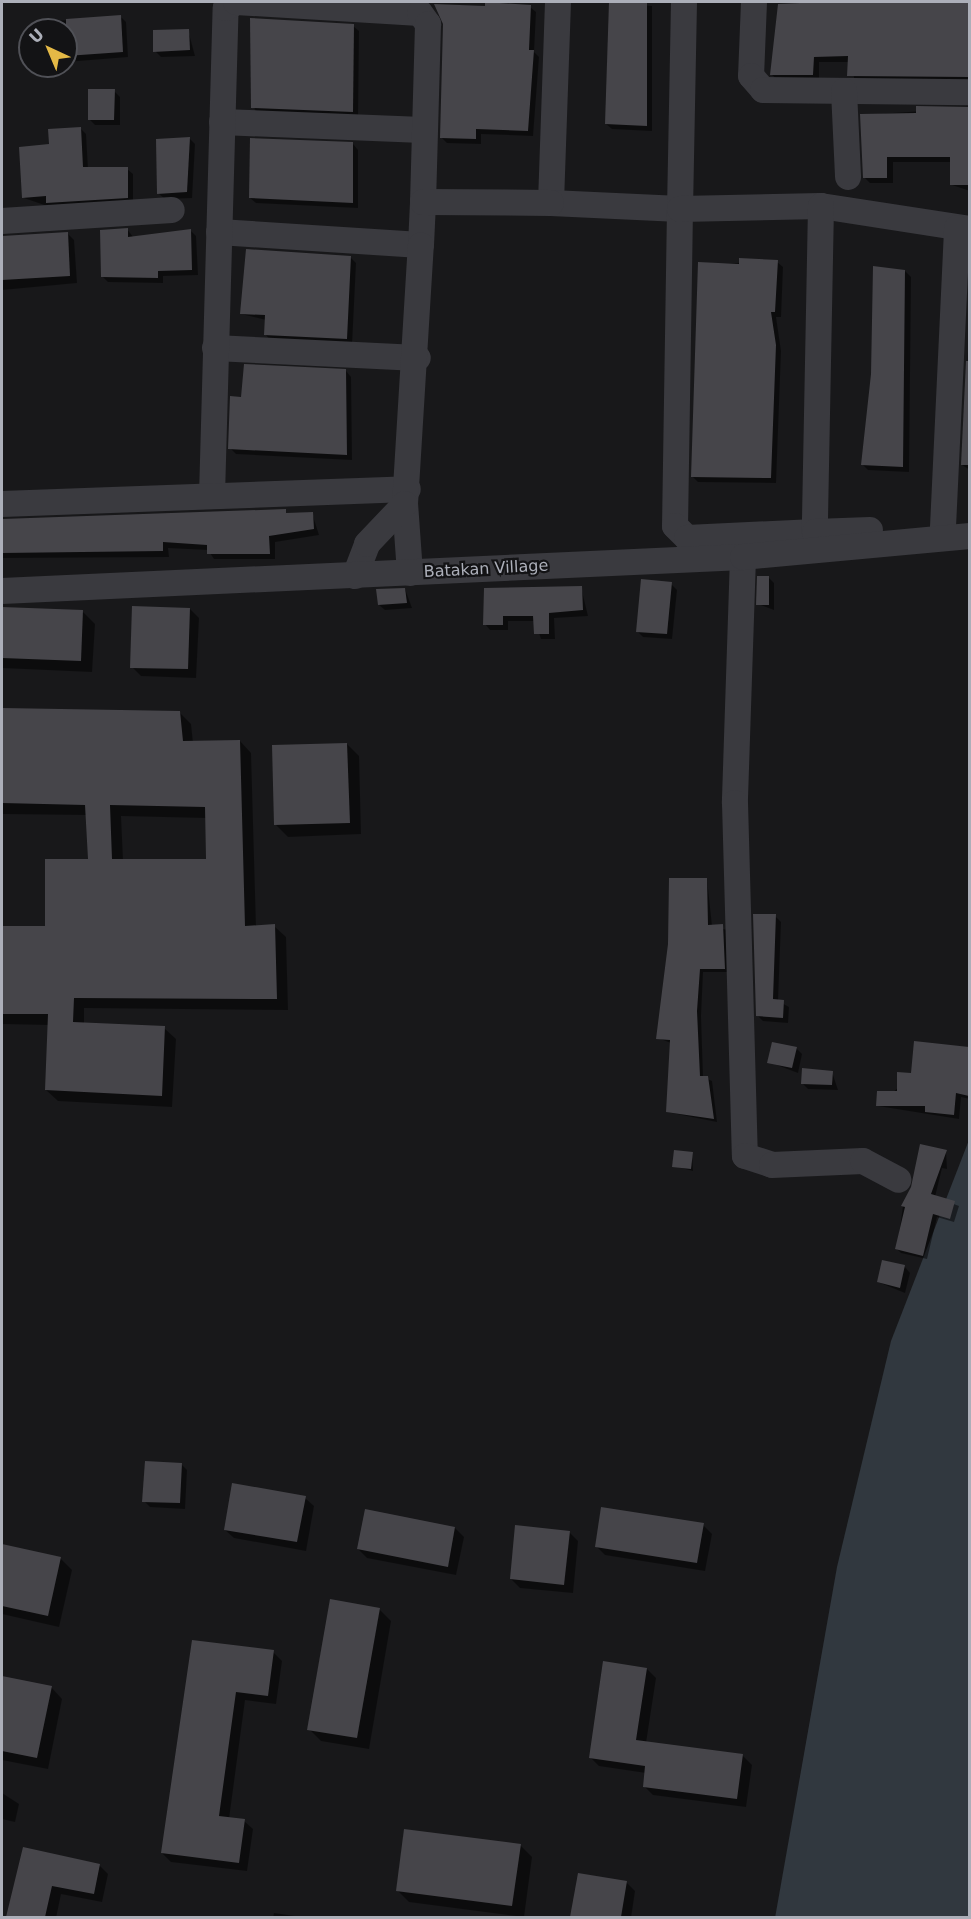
<!DOCTYPE html>
<style>
body{margin:0}
#map{position:relative;width:971px;height:1919px;overflow:hidden;background:#18181a;font-family:"DejaVu Sans",sans-serif}
div>[style]{position:absolute}
.water>*{inset:0;background:#31383f}
.shadow>*{inset:0;background:#0007}
.building>*{inset:0;background:#46454a}
.minor>*{height:26px;margin:-13px;padding:0 13px;transform-origin:13px;border-radius:13px;background:#3a3a3f}
span{translate:-50% -50%;white-space:nowrap;text-align:center;line-height:1.15;-webkit-text-stroke:4.5px #131315;paint-order:stroke}
.street-label{font-size:16px;color:#acafb9}
.frame{position:absolute;inset:0;border:3px solid #acafb9;pointer-events:none}
.north{position:absolute;left:18px;top:18px;width:60px;height:60px;box-sizing:border-box;background:#131315;border:2px solid #505157;border-radius:50%;rotate:316deg;font-size:16px;font-weight:700;line-height:24px;text-align:center;color:#acafb9}
.north::after{content:'';display:block;margin:auto;width:21px;height:27px;background:#e4b946;clip-path:polygon(50% 0,100% 100%,50% 72%,0 100%)}
</style>
<div id="map">
<div class="water">
<div style="clip-path:polygon(969px 1140px,969px 1917px,775px 1918px,837px 1567px,891px 1341px)"></div>
</div>
<div class="shadow">
<div style="clip-path:polygon(611px 2px,652px 6px,652px 131px,612px 129px,606px 124px)"></div>
<div style="clip-path:polygon(814px 2px,970px 2px,970px 82px,855px 81px,850px 62px,819px 62px,819px 81px,778px 80px,772px 75px)"></div>
<div style="clip-path:polygon(530px 7px,536px 12px,534px 52px,539px 57px,533px 136px,481px 134px,481px 144px,447px 143px,441px 137px)"></div>
<div style="clip-path:polygon(120px 16px,126px 22px,128px 57px,66px 62px,66px 30px,56px 30px,56px 21px)"></div>
<div style="clip-path:polygon(353px 26px,359px 31px,358px 117px,259px 113px,253px 108px)"></div>
<div style="clip-path:polygon(188px 30px,195px 56px,161px 57px,155px 51px)"></div>
<div style="clip-path:polygon(114px 91px,120px 97px,120px 125px,95px 125px,89px 119px)"></div>
<div style="clip-path:polygon(970px 108px,970px 191px,952px 185px,952px 162px,893px 162px,893px 183px,870px 183px,864px 177px,862px 115px)"></div>
<div style="clip-path:polygon(80px 128px,86px 134px,88px 169px,127px 169px,133px 174px,133px 203px,53px 208px,24px 198px,51px 146px)"></div>
<div style="clip-path:polygon(189px 138px,195px 144px,192px 198px,165px 199px,159px 194px)"></div>
<div style="clip-path:polygon(353px 144px,358px 150px,358px 208px,256px 203px,250px 198px)"></div>
<div style="clip-path:polygon(127px 229px,133px 237px,191px 231px,196px 236px,198px 275px,163px 276px,163px 283px,108px 282px,102px 276px)"></div>
<div style="clip-path:polygon(67px 233px,74px 240px,77px 283px,2px 290px,2px 237px)"></div>
<div style="clip-path:polygon(350px 257px,356px 263px,352px 345px,271px 341px,266px 335px,266px 320px,241px 314px)"></div>
<div style="clip-path:polygon(777px 262px,783px 267px,781px 317px,776px 317px,781px 351px,776px 483px,698px 482px,692px 476px,699px 264px)"></div>
<div style="clip-path:polygon(905px 271px,911px 277px,909px 472px,868px 470px,862px 464px,873px 374px)"></div>
<div style="clip-path:polygon(970px 314px,970px 470px,962px 465px)"></div>
<div style="clip-path:polygon(346px 371px,351px 377px,352px 460px,236px 454px,230px 448px,243px 398px)"></div>
<div style="clip-path:polygon(312px 513px,319px 535px,275px 542px,275px 559px,214px 559px,208px 550px,168px 548px,169px 557px,2px 558px,2px 520px)"></div>
<div style="clip-path:polygon(769px 578px,774px 583px,774px 610px,758px 604px)"></div>
<div style="clip-path:polygon(671px 584px,677px 590px,672px 639px,643px 637px,637px 631px)"></div>
<div style="clip-path:polygon(581px 587px,588px 616px,554px 618px,555px 639px,541px 639px,535px 621px,508px 621px,508px 630px,490px 630px,485px 624px,485px 589px)"></div>
<div style="clip-path:polygon(405px 589px,412px 608px,385px 610px,379px 605px)"></div>
<div style="clip-path:polygon(2px 608px,83px 612px,95px 624px,92px 672px,2px 668px)"></div>
<div style="clip-path:polygon(190px 609px,199px 618px,196px 678px,141px 676px,132px 667px)"></div>
<div style="clip-path:polygon(evenodd,2px 709px,180px 713px,191px 724px,193px 743px,240px 741px,251px 753px,256px 927px,274px 926px,286px 937px,288px 1010px,84px 1008px,84px 1024px,164px 1028px,176px 1039px,172px 1107px,58px 1101px,46px 1090px,49px 1025px,2px 1024px,2px 927px,46px 928px,90px 861px,87px 815px,2px 814px,2px 709px,121px 816px,206px 818px,208px 860px,123px 860px,121px 816px)"></div>
<div style="clip-path:polygon(347px 744px,359px 756px,361px 834px,288px 837px,276px 825px)"></div>
<div style="clip-path:polygon(707px 879px,712px 926px,727px 930px,728px 972px,703px 972px,701px 1016px,703px 1077px,712px 1081px,717px 1122px,667px 1112px,671px 1043px,658px 1038px,670px 944px)"></div>
<div style="clip-path:polygon(775px 916px,781px 922px,778px 1001px,789px 1007px,788px 1023px,763px 1021px,758px 1016px)"></div>
<div style="clip-path:polygon(915px 1043px,970px 1048px,970px 1099px,961px 1097px,959px 1119px,878px 1106px,912px 1075px)"></div>
<div style="clip-path:polygon(796px 1048px,802px 1054px,798px 1073px,769px 1062px)"></div>
<div style="clip-path:polygon(832px 1072px,838px 1090px,808px 1089px,802px 1083px)"></div>
<div style="clip-path:polygon(946px 1151px,947px 1169px,942px 1168px,935px 1197px,959px 1206px,954px 1222px,937px 1217px,927px 1259px,901px 1253px,897px 1249px,903px 1206px)"></div>
<div style="clip-path:polygon(692px 1153px,693px 1171px,674px 1166px)"></div>
<div style="clip-path:polygon(905px 1267px,910px 1273px,905px 1293px,878px 1282px)"></div>
<div style="clip-path:polygon(181px 1464px,187px 1470px,185px 1509px,150px 1507px,144px 1501px)"></div>
<div style="clip-path:polygon(305px 1498px,314px 1506px,306px 1551px,234px 1538px,225px 1530px)"></div>
<div style="clip-path:polygon(703px 1525px,712px 1534px,705px 1571px,605px 1555px,596px 1546px)"></div>
<div style="clip-path:polygon(455px 1528px,464px 1537px,456px 1575px,367px 1558px,358px 1549px)"></div>
<div style="clip-path:polygon(569px 1532px,578px 1541px,573px 1593px,520px 1588px,511px 1579px)"></div>
<div style="clip-path:polygon(2px 1548px,60px 1558px,72px 1570px,59px 1627px,2px 1614px)"></div>
<div style="clip-path:polygon(379px 1609px,391px 1621px,369px 1749px,321px 1741px,309px 1729px)"></div>
<div style="clip-path:polygon(193px 1641px,273px 1652px,282px 1661px,276px 1704px,245px 1700px,229px 1819px,244px 1821px,253px 1829px,247px 1871px,171px 1862px,162px 1853px)"></div>
<div style="clip-path:polygon(647px 1669px,656px 1678px,646px 1743px,743px 1756px,752px 1765px,746px 1807px,653px 1795px,644px 1786px,646px 1773px,599px 1766px,590px 1757px)"></div>
<div style="clip-path:polygon(2px 1677px,51px 1687px,62px 1699px,48px 1769px,2px 1760px)"></div>
<div style="clip-path:polygon(2px 1793px,19px 1804px,15px 1822px,2px 1819px)"></div>
<div style="clip-path:polygon(520px 1845px,532px 1857px,524px 1917px,409px 1902px,397px 1890px)"></div>
<div style="clip-path:polygon(24px 1848px,99px 1865px,108px 1874px,102px 1902px,61px 1894px,56px 1918px,8px 1918px)"></div>
<div style="clip-path:polygon(579px 1875px,626px 1882px,635px 1891px,631px 1918px,572px 1918px)"></div>
<div style="clip-path:polygon(274px 1913px,308px 1918px,273px 1918px)"></div>
</div>
<div class="building">
<div style="clip-path:polygon(485px 2px,531px 5px,529px 50px,534px 50px,528px 131px,476px 129px,476px 139px,440px 138px,443px 24px,434px 4px,485px 6px)"></div>
<div style="clip-path:polygon(609px 2px,647px 2px,647px 126px,605px 124px)"></div>
<div style="clip-path:polygon(822px 2px,969px 2px,969px 77px,847px 76px,848px 56px,814px 57px,813px 75px,770px 75px,778px 4px)"></div>
<div style="clip-path:polygon(121px 15px,123px 52px,66px 56px,66px 19px)"></div>
<div style="clip-path:polygon(250px 18px,354px 24px,353px 112px,251px 108px)"></div>
<div style="clip-path:polygon(189px 29px,190px 50px,153px 52px,153px 30px)"></div>
<div style="clip-path:polygon(88px 89px,115px 89px,114px 120px,88px 120px)"></div>
<div style="clip-path:polygon(916px 106px,969px 107px,969px 185px,950px 185px,950px 157px,887px 157px,887px 178px,863px 178px,860px 114px,916px 113px)"></div>
<div style="clip-path:polygon(81px 127px,83px 167px,128px 167px,128px 198px,46px 203px,46px 196px,22px 198px,19px 147px,49px 144px,48px 129px)"></div>
<div style="clip-path:polygon(190px 137px,187px 192px,157px 194px,156px 139px)"></div>
<div style="clip-path:polygon(250px 138px,353px 142px,353px 203px,249px 198px)"></div>
<div style="clip-path:polygon(128px 228px,128px 237px,191px 229px,192px 270px,158px 271px,158px 278px,101px 277px,100px 230px)"></div>
<div style="clip-path:polygon(68px 232px,70px 276px,2px 280px,2px 236px)"></div>
<div style="clip-path:polygon(246px 249px,351px 256px,347px 339px,264px 335px,265px 315px,240px 314px)"></div>
<div style="clip-path:polygon(739px 258px,778px 260px,775px 312px,771px 312px,776px 345px,771px 478px,691px 477px,698px 262px,739px 264px)"></div>
<div style="clip-path:polygon(873px 266px,905px 270px,903px 467px,861px 465px,871px 374px)"></div>
<div style="clip-path:polygon(966px 361px,969px 361px,969px 465px,961px 465px)"></div>
<div style="clip-path:polygon(244px 364px,346px 369px,347px 455px,228px 449px,230px 396px,241px 397px)"></div>
<div style="clip-path:polygon(286px 509px,286px 513px,313px 512px,314px 529px,269px 536px,270px 554px,207px 554px,207px 545px,163px 542px,163px 551px,2px 553px,2px 519px)"></div>
<div style="clip-path:polygon(757px 576px,769px 576px,769px 605px,756px 605px)"></div>
<div style="clip-path:polygon(641px 579px,672px 582px,667px 634px,636px 632px)"></div>
<div style="clip-path:polygon(582px 586px,583px 610px,549px 613px,549px 634px,534px 634px,533px 616px,503px 616px,503px 625px,483px 625px,484px 588px)"></div>
<div style="clip-path:polygon(405px 588px,407px 603px,378px 605px,376px 589px)"></div>
<div style="clip-path:polygon(132px 606px,190px 608px,188px 669px,130px 668px)"></div>
<div style="clip-path:polygon(2px 607px,83px 610px,81px 661px,2px 658px)"></div>
<div style="clip-path:polygon(evenodd,2px 708px,180px 711px,183px 741px,240px 740px,245px 926px,275px 924px,277px 999px,74px 998px,73px 1022px,165px 1026px,162px 1096px,45px 1090px,48px 1014px,2px 1014px,2px 926px,45px 926px,45px 859px,88px 859px,85px 805px,2px 803px,2px 708px,110px 805px,205px 807px,206px 859px,112px 859px,110px 805px)"></div>
<div style="clip-path:polygon(347px 743px,350px 823px,274px 825px,272px 745px)"></div>
<div style="clip-path:polygon(669px 878px,707px 878px,708px 925px,723px 924px,725px 969px,700px 969px,697px 1011px,700px 1076px,708px 1076px,714px 1119px,666px 1112px,670px 1040px,656px 1039px,668px 944px)"></div>
<div style="clip-path:polygon(753px 914px,776px 914px,773px 999px,784px 1000px,783px 1018px,756px 1016px)"></div>
<div style="clip-path:polygon(914px 1041px,969px 1047px,969px 1096px,956px 1093px,954px 1115px,925px 1112px,925px 1106px,876px 1106px,877px 1091px,897px 1091px,897px 1072px,911px 1073px)"></div>
<div style="clip-path:polygon(772px 1042px,797px 1047px,792px 1068px,767px 1063px)"></div>
<div style="clip-path:polygon(802px 1068px,833px 1071px,832px 1085px,801px 1084px)"></div>
<div style="clip-path:polygon(920px 1144px,947px 1150px,931px 1194px,955px 1201px,950px 1219px,933px 1214px,923px 1256px,895px 1249px,905px 1207px,901px 1206px,911px 1187px)"></div>
<div style="clip-path:polygon(674px 1150px,693px 1152px,691px 1169px,672px 1167px)"></div>
<div style="clip-path:polygon(882px 1260px,905px 1265px,900px 1288px,877px 1282px)"></div>
<div style="clip-path:polygon(145px 1461px,182px 1463px,180px 1503px,142px 1502px)"></div>
<div style="clip-path:polygon(232px 1483px,306px 1496px,297px 1542px,224px 1530px)"></div>
<div style="clip-path:polygon(601px 1507px,704px 1523px,697px 1563px,595px 1547px)"></div>
<div style="clip-path:polygon(365px 1509px,455px 1527px,448px 1567px,357px 1549px)"></div>
<div style="clip-path:polygon(515px 1525px,570px 1531px,564px 1585px,510px 1579px)"></div>
<div style="clip-path:polygon(2px 1544px,61px 1557px,48px 1616px,2px 1606px)"></div>
<div style="clip-path:polygon(330px 1599px,380px 1608px,357px 1738px,307px 1730px)"></div>
<div style="clip-path:polygon(192px 1640px,274px 1650px,268px 1696px,236px 1692px,219px 1816px,245px 1819px,239px 1863px,161px 1853px)"></div>
<div style="clip-path:polygon(603px 1661px,647px 1668px,636px 1740px,743px 1754px,737px 1799px,643px 1787px,645px 1766px,589px 1758px)"></div>
<div style="clip-path:polygon(2px 1676px,52px 1686px,37px 1758px,2px 1751px)"></div>
<div style="clip-path:polygon(404px 1829px,521px 1844px,512px 1906px,396px 1891px)"></div>
<div style="clip-path:polygon(23px 1847px,100px 1864px,94px 1894px,52px 1886px,45px 1917px,6px 1917px)"></div>
<div style="clip-path:polygon(578px 1873px,627px 1881px,621px 1917px,570px 1917px)"></div>
</div>
<div class="minor">
<div style="left:558px;top:2px;width:201px;rotate:92deg"></div>
<div style="left:551px;top:203px;width:129px;rotate:2.7deg"></div>
<div style="left:680px;top:209px;width:317px;rotate:90.9deg"></div>
<div style="left:675px;top:526px;width:17px;rotate:45deg"></div>
<div style="left:687px;top:538px;width:128px;rotate:-2.7deg"></div>
<div style="left:684px;top:2px;width:207px;rotate:91.1deg"></div>
<div style="left:680px;top:209px;width:141px;rotate:-1.2deg"></div>
<div style="left:821px;top:206px;width:151px;rotate:8.8deg"></div>
<div style="left:754px;top:2px;width:74px;rotate:92.3deg"></div>
<div style="left:751px;top:76px;width:18px;rotate:49deg"></div>
<div style="left:763px;top:90px;width:207px;rotate:0.6deg"></div>
<div style="left:844px;top:91px;width:86px;rotate:87.3deg"></div>
<div style="left:222px;top:122px;width:201px;rotate:2.3deg"></div>
<div style="left:821px;top:206px;width:326px;rotate:91.1deg"></div>
<div style="left:815px;top:532px;width:55px;rotate:-2.1deg"></div>
<div style="left:2px;top:221px;width:170px;rotate:-3.7deg"></div>
<div style="left:219px;top:232px;width:202px;rotate:3.7deg"></div>
<div style="left:421px;top:245px;width:43px;rotate:-87.3deg"></div>
<div style="left:215px;top:348px;width:203px;rotate:2.8deg"></div>
<div style="left:212px;top:496px;width:488px;rotate:-88.4deg"></div>
<div style="left:226px;top:8px;width:12px;rotate:-31deg"></div>
<div style="left:236px;top:2px;width:184px;rotate:3.4deg"></div>
<div style="left:420px;top:13px;width:14px;rotate:54deg"></div>
<div style="left:428px;top:24px;width:178px;rotate:91.6deg"></div>
<div style="left:423px;top:202px;width:128px;rotate:0.4deg"></div>
<div style="left:2px;top:504px;width:406px;rotate:-2.1deg"></div>
<div style="left:943px;top:527px;width:299px;rotate:-87.3deg"></div>
<div style="left:743px;top:557px;width:246px;rotate:91.9deg"></div>
<div style="left:735px;top:803px;width:353px;rotate:88.4deg"></div>
<div style="left:745px;top:1156px;width:28px;rotate:18deg"></div>
<div style="left:772px;top:1165px;width:91px;rotate:-2.5deg"></div>
<div style="left:863px;top:1161px;width:40px;rotate:28deg"></div>
<div style="left:410px;top:573px;width:69px;rotate:-94.1deg"></div>
<div style="left:405px;top:504px;width:259px;rotate:-86.5deg"></div>
<div style="left:355px;top:576px;width:34px;rotate:-69deg"></div>
<div style="left:367px;top:544px;width:55px;rotate:-46.5deg"></div>
<div style="left:2px;top:591px;width:742px;rotate:-2.63deg"></div>
<div style="left:743px;top:557px;width:228px;rotate:-5.3deg"></div>
</div>
<div class="street-label">
<span style="left:486px;top:569px;rotate:-3deg">Batakan Village</span>
</div>
<div class="frame"></div>
<div class="north">U</div>
</div>
